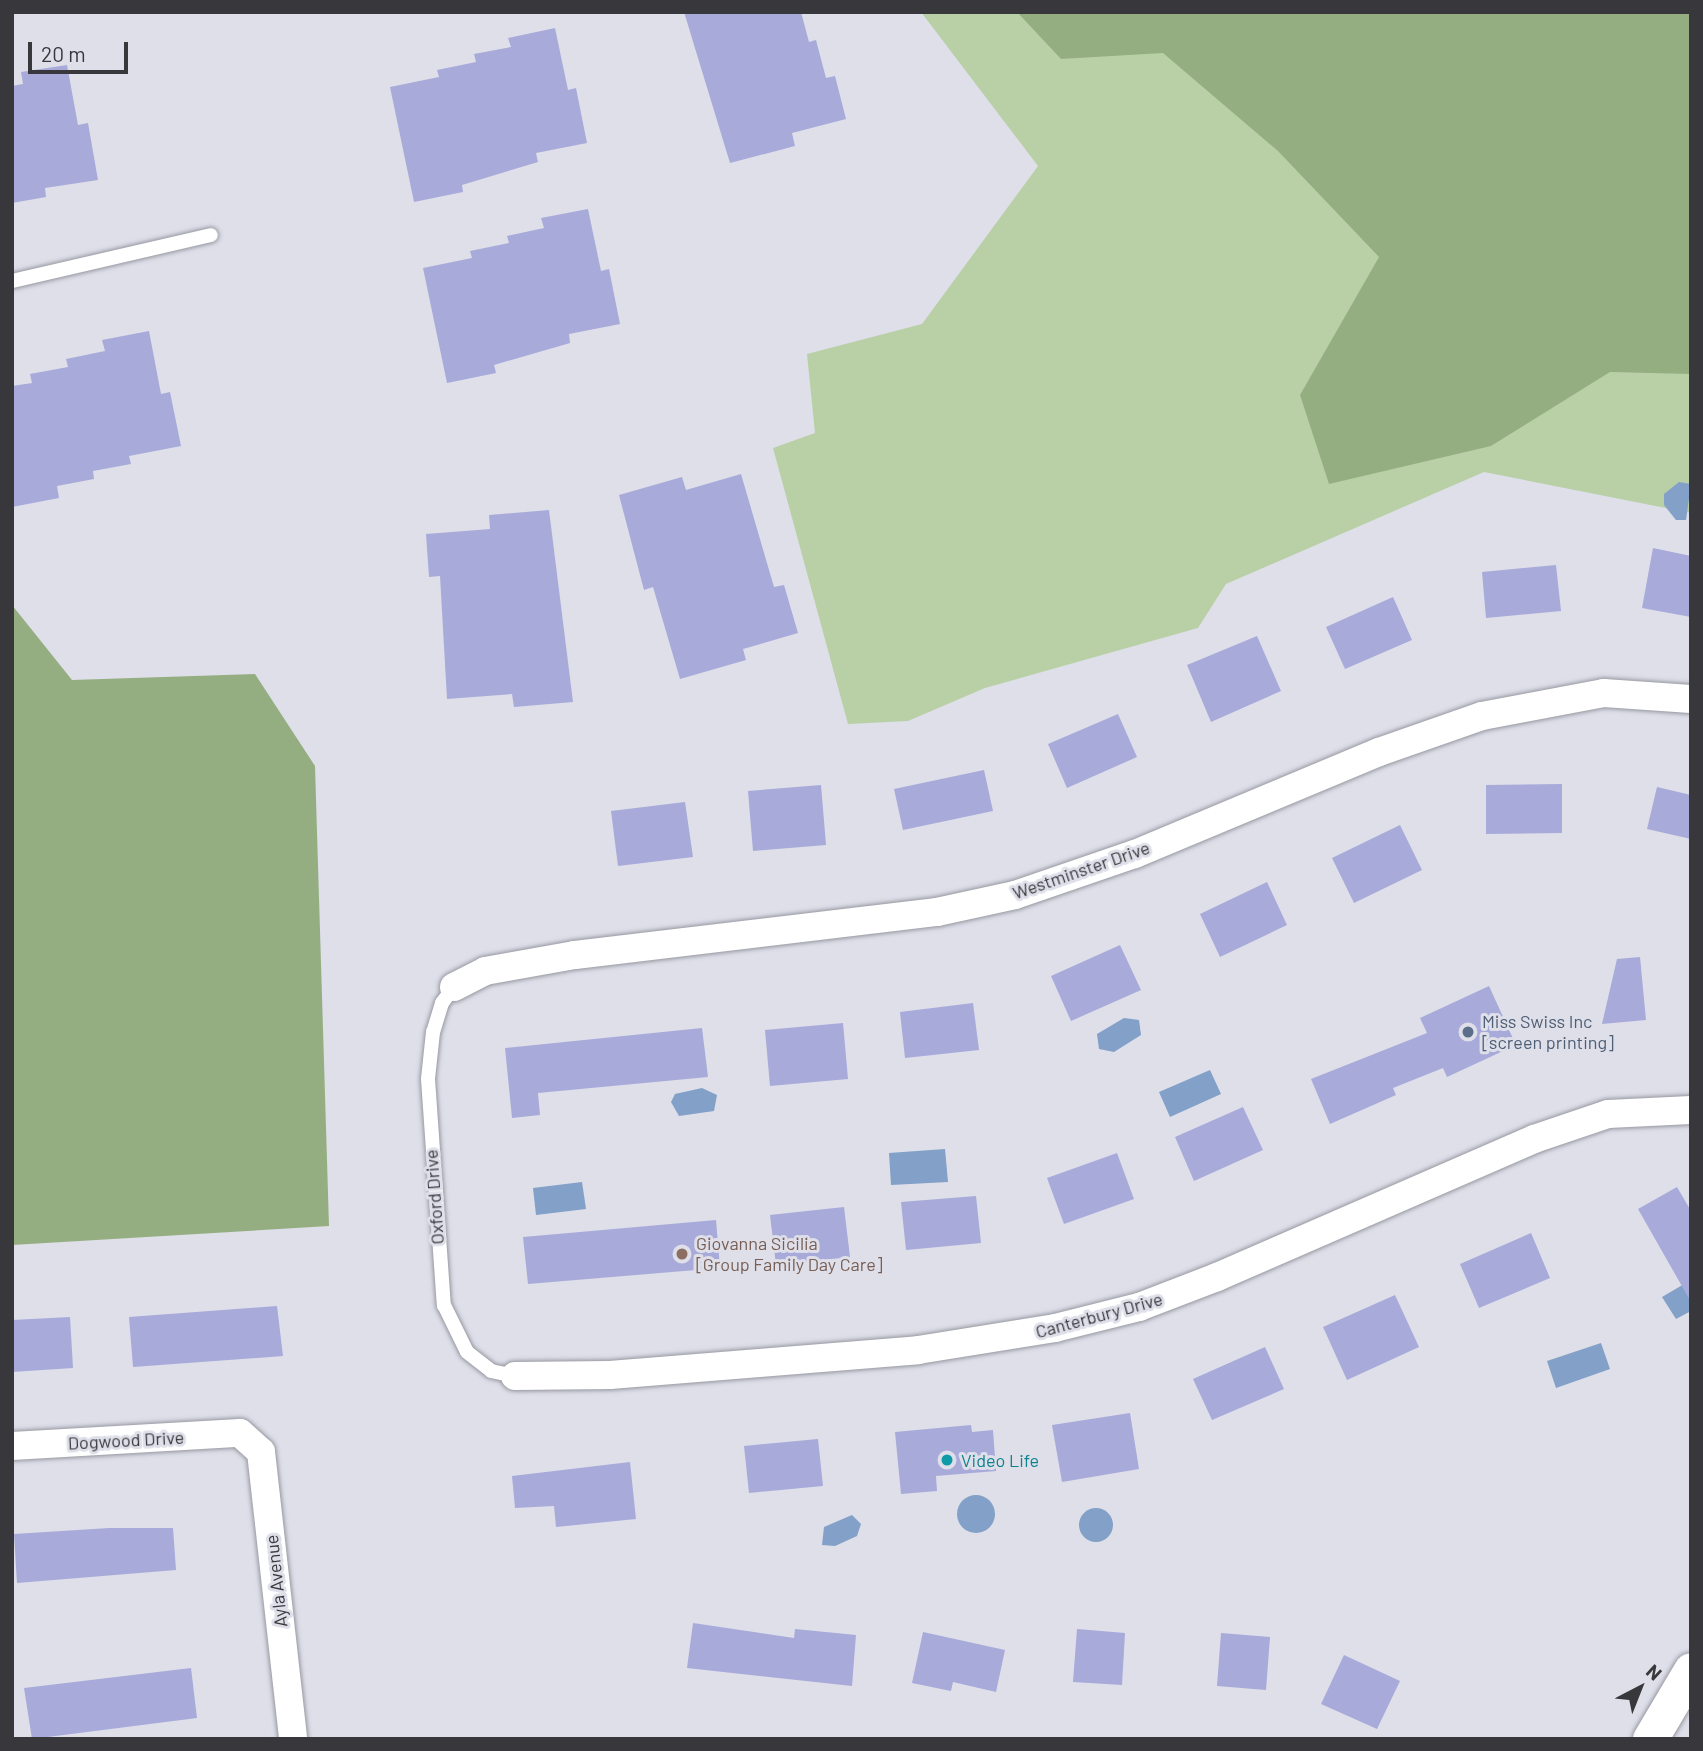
<!DOCTYPE html>
<style>
body{margin:0}
#map{position:relative;width:1703px;height:1751px;overflow:hidden;background:#dedfe9;font-family:Barlow,sans-serif}
div>[style]{position:absolute}
.green>*{inset:0;background:#b9d0a7}
.forest>*{inset:0;background:#95ae81}
.water>*{inset:0;background:#82a0c8}
.round{border-radius:50%}
.building>*{inset:0;background:#a8aada}
.roads{filter:drop-shadow(0 0 2px #9798a1) drop-shadow(0 0 2px #9798a1)}
.service>*{height:14px;margin:-7px;padding:0 7px;transform-origin:7px;border-radius:7px;background:#fff}
.minor>*{height:28px;margin:-14px;padding:0 14px;transform-origin:14px;border-radius:14px;background:#fff}
.tertiary>*{height:35px;margin:-17.5px;padding:0 17.5px;transform-origin:17.5px;border-radius:17.5px;background:#fff}
.dots>*{width:19px;height:19px;translate:-50% -50%;box-sizing:border-box;border:4px solid #dedfe9;border-radius:50%}
span{translate:-50% -50%;white-space:nowrap;text-align:center;line-height:1.15;-webkit-text-stroke:6px #dedfe9;paint-order:stroke}
.street-label{font-size:18px;color:#38383c}
.service-label{font-size:18px;color:#4e5e75}
.left{translate:0 -50%;text-align:left}
.education-label{font-size:18px;color:#785e54}
.culture-label{font-size:18px;color:#0d838f}
.frame{position:absolute;inset:0;border:14px solid #38383c;pointer-events:none}
.north{position:absolute;left:1605px;top:1653px;width:70px;height:70px;-webkit-text-stroke:5px #dedfe9;paint-order:stroke;rotate:42deg;font-size:19px;font-weight:700;line-height:28px;text-align:center;color:#38383c}
.north::after{content:'';display:block;margin:auto;width:24px;height:32px;background:#38383c;clip-path:polygon(50% 0,100% 100%,50% 72%,0 100%)}
.scale{position:absolute;left:28px;top:42px;width:100px;height:32px;box-sizing:border-box;border:4px solid #38383c;border-top:0;padding-left:9px;font-size:21px;line-height:24px;white-space:nowrap;color:#38383c;-webkit-text-stroke:5px #dedfe9;paint-order:stroke}
</style>
<div id="map">
<div class="green">
<div style="clip-path:polygon(921px 12px,1691px 12px,1691px 513px,1484px 472px,1226px 584px,1198px 628px,985px 688px,908px 721px,848px 724px,773px 448px,815px 433px,807px 354px,922px 324px,1038px 166px)"></div>
</div>
<div class="forest">
<div style="clip-path:polygon(1017px 12px,1691px 12px,1691px 374px,1610px 372px,1491px 446px,1329px 484px,1300px 395px,1379px 257px,1278px 151px,1163px 53px,1061px 59px)"></div>
<div style="clip-path:polygon(12px 605px,72px 680px,255px 674px,315px 766px,329px 1226px,12px 1245px)"></div>
</div>
<div class="water">
<div style="clip-path:polygon(1679px 482px,1691px 484px,1686px 520px,1676px 520px,1664px 505px,1664px 494px)"></div>
<div style="clip-path:polygon(1124px 1018px,1139px 1020px,1141px 1035px,1114px 1052px,1099px 1049px,1097px 1034px)"></div>
<div style="clip-path:polygon(1210px 1070px,1221px 1094px,1170px 1117px,1159px 1092px)"></div>
<div style="clip-path:polygon(702px 1088px,717px 1095px,714px 1111px,679px 1116px,671px 1102px,675px 1094px)"></div>
<div style="clip-path:polygon(945px 1149px,948px 1182px,891px 1185px,889px 1153px)"></div>
<div style="clip-path:polygon(582px 1182px,586px 1209px,536px 1215px,533px 1188px)"></div>
<div style="clip-path:polygon(1691px 1280px,1691px 1311px,1676px 1319px,1662px 1297px)"></div>
<div style="clip-path:polygon(1601px 1343px,1610px 1369px,1556px 1388px,1547px 1361px)"></div>
<div class="round" style="left:957px;top:1495px;width:38px;height:38px"></div>
<div class="round" style="left:1079px;top:1508px;width:34px;height:34px"></div>
<div style="clip-path:polygon(852px 1515px,861px 1524px,857px 1536px,835px 1546px,822px 1545px,824px 1527px)"></div>
</div>
<div class="building">
<div style="clip-path:polygon(684px 12px,801px 12px,809px 42px,816px 40px,826px 78px,835px 76px,846px 119px,792px 133px,795px 146px,730px 163px)"></div>
<div style="clip-path:polygon(555px 28px,568px 90px,576px 88px,587px 143px,536px 153px,538px 162px,462px 185px,463px 192px,414px 202px,390px 87px,439px 77px,437px 70px,476px 62px,474px 54px,511px 47px,508px 38px)"></div>
<div style="clip-path:polygon(67px 65px,78px 125px,88px 123px,98px 180px,45px 188px,46px 197px,12px 203px,12px 86px,23px 84px,21px 72px)"></div>
<div style="clip-path:polygon(588px 209px,601px 271px,609px 269px,620px 324px,569px 334px,570px 343px,494px 365px,496px 373px,447px 383px,423px 268px,472px 258px,470px 251px,509px 243px,507px 236px,544px 228px,541px 218px)"></div>
<div style="clip-path:polygon(149px 331px,161px 394px,170px 392px,181px 446px,129px 456px,131px 464px,93px 471px,94px 479px,57px 486px,59px 498px,12px 507px,12px 386px,32px 383px,30px 374px,68px 367px,66px 359px,105px 351px,102px 340px)"></div>
<div style="clip-path:polygon(741px 474px,774px 587px,784px 585px,798px 633px,743px 649px,746px 660px,680px 679px,653px 587px,644px 590px,619px 495px,682px 477px,686px 490px)"></div>
<div style="clip-path:polygon(549px 510px,573px 702px,514px 707px,512px 694px,447px 699px,440px 576px,429px 577px,426px 534px,490px 529px,489px 515px)"></div>
<div style="clip-path:polygon(1653px 548px,1691px 556px,1691px 617px,1642px 608px)"></div>
<div style="clip-path:polygon(1556px 565px,1561px 611px,1486px 618px,1482px 572px)"></div>
<div style="clip-path:polygon(1393px 597px,1412px 640px,1345px 669px,1326px 627px)"></div>
<div style="clip-path:polygon(1257px 636px,1281px 691px,1211px 722px,1187px 665px)"></div>
<div style="clip-path:polygon(1118px 714px,1137px 757px,1067px 788px,1048px 744px)"></div>
<div style="clip-path:polygon(984px 770px,993px 811px,903px 830px,894px 789px)"></div>
<div style="clip-path:polygon(1562px 784px,1562px 833px,1486px 834px,1486px 785px)"></div>
<div style="clip-path:polygon(821px 785px,826px 845px,753px 851px,748px 791px)"></div>
<div style="clip-path:polygon(1657px 787px,1691px 795px,1691px 839px,1647px 829px)"></div>
<div style="clip-path:polygon(685px 802px,693px 857px,618px 866px,611px 811px)"></div>
<div style="clip-path:polygon(1400px 825px,1422px 870px,1354px 903px,1332px 858px)"></div>
<div style="clip-path:polygon(1267px 882px,1287px 925px,1220px 957px,1200px 914px)"></div>
<div style="clip-path:polygon(1120px 945px,1141px 990px,1071px 1021px,1051px 976px)"></div>
<div style="clip-path:polygon(1640px 957px,1646px 1020px,1602px 1024px,1617px 959px)"></div>
<div style="clip-path:polygon(1489px 986px,1516px 1045px,1447px 1077px,1443px 1068px,1393px 1088px,1396px 1095px,1330px 1124px,1311px 1079px,1427px 1033px,1420px 1018px)"></div>
<div style="clip-path:polygon(973px 1003px,979px 1050px,905px 1058px,900px 1012px)"></div>
<div style="clip-path:polygon(843px 1023px,848px 1079px,770px 1086px,765px 1030px)"></div>
<div style="clip-path:polygon(702px 1028px,708px 1077px,538px 1093px,540px 1115px,512px 1118px,505px 1048px)"></div>
<div style="clip-path:polygon(1243px 1107px,1263px 1150px,1194px 1181px,1175px 1137px)"></div>
<div style="clip-path:polygon(1117px 1153px,1134px 1199px,1064px 1224px,1047px 1178px)"></div>
<div style="clip-path:polygon(1677px 1187px,1691px 1211px,1691px 1302px,1638px 1209px)"></div>
<div style="clip-path:polygon(976px 1196px,981px 1243px,906px 1250px,901px 1202px)"></div>
<div style="clip-path:polygon(844px 1207px,850px 1257px,776px 1265px,770px 1215px)"></div>
<div style="clip-path:polygon(716px 1220px,720px 1268px,528px 1284px,523px 1237px)"></div>
<div style="clip-path:polygon(1531px 1233px,1550px 1278px,1479px 1308px,1460px 1264px)"></div>
<div style="clip-path:polygon(1395px 1295px,1419px 1347px,1347px 1380px,1323px 1327px)"></div>
<div style="clip-path:polygon(277px 1306px,283px 1356px,133px 1367px,129px 1317px)"></div>
<div style="clip-path:polygon(70px 1317px,73px 1368px,12px 1372px,12px 1320px)"></div>
<div style="clip-path:polygon(1265px 1347px,1284px 1389px,1212px 1420px,1193px 1379px)"></div>
<div style="clip-path:polygon(1130px 1413px,1139px 1469px,1062px 1482px,1052px 1425px)"></div>
<div style="clip-path:polygon(971px 1425px,972px 1432px,993px 1430px,996px 1471px,936px 1476px,937px 1491px,901px 1494px,895px 1432px)"></div>
<div style="clip-path:polygon(818px 1439px,823px 1486px,749px 1493px,744px 1446px)"></div>
<div style="clip-path:polygon(630px 1462px,636px 1519px,556px 1527px,554px 1506px,515px 1508px,512px 1476px)"></div>
<div style="clip-path:polygon(109px 1528px,173px 1528px,176px 1570px,17px 1583px,14px 1534px)"></div>
<div style="clip-path:polygon(693px 1623px,794px 1638px,795px 1629px,856px 1635px,852px 1686px,687px 1668px)"></div>
<div style="clip-path:polygon(1077px 1629px,1125px 1633px,1122px 1685px,1073px 1682px)"></div>
<div style="clip-path:polygon(923px 1632px,1005px 1650px,996px 1692px,953px 1682px,951px 1691px,912px 1683px)"></div>
<div style="clip-path:polygon(1221px 1633px,1270px 1637px,1266px 1690px,1217px 1686px)"></div>
<div style="clip-path:polygon(1344px 1655px,1400px 1681px,1377px 1729px,1321px 1704px)"></div>
<div style="clip-path:polygon(191px 1668px,197px 1718px,32px 1739px,24px 1688px)"></div>
</div>
<div class="roads">
<div class="service">
<div style="left:12px;top:281px;width:204px;rotate:-13deg"></div>
<div style="left:454px;top:987px;width:20px;rotate:127deg"></div>
<div style="left:442px;top:1003px;width:30px;rotate:107deg"></div>
<div style="left:433px;top:1032px;width:47px;rotate:96.1deg"></div>
<div style="left:428px;top:1079px;width:227px;rotate:86deg"></div>
<div style="left:444px;top:1305px;width:52px;rotate:63.9deg"></div>
<div style="left:467px;top:1352px;width:31px;rotate:38deg"></div>
<div style="left:491px;top:1371px;width:25px;rotate:12deg"></div>
</div>
<div class="minor">
<div style="left:454px;top:987px;width:35px;rotate:-27deg"></div>
<div style="left:485px;top:971px;width:91px;rotate:-10.1deg"></div>
<div style="left:575px;top:955px;width:365px;rotate:-6.8deg"></div>
<div style="left:937px;top:912px;width:80px;rotate:-12.3deg"></div>
<div style="left:1015px;top:895px;width:127px;rotate:-18.9deg"></div>
<div style="left:1135px;top:854px;width:264px;rotate:-22.7deg"></div>
<div style="left:1379px;top:752px;width:109px;rotate:-19.3deg"></div>
<div style="left:1482px;top:716px;width:124px;rotate:-10.7deg"></div>
<div style="left:1604px;top:693px;width:87px;rotate:3.9deg"></div>
<div style="left:515px;top:1376px;width:95px;rotate:-0.6deg"></div>
<div style="left:610px;top:1375px;width:309px;rotate:-4.6deg"></div>
<div style="left:918px;top:1350px;width:139px;rotate:-9.1deg"></div>
<div style="left:1055px;top:1328px;width:87px;rotate:-14deg"></div>
<div style="left:1139px;top:1307px;width:84px;rotate:-21deg"></div>
<div style="left:1217px;top:1277px;width:346px;rotate:-23.5deg"></div>
<div style="left:1534px;top:1139px;width:78px;rotate:-18.7deg"></div>
<div style="left:1608px;top:1114px;width:83px;rotate:-2.8deg"></div>
<div style="left:12px;top:1446px;width:228px;rotate:-3.3deg"></div>
<div style="left:240px;top:1433px;width:28px;rotate:42deg"></div>
<div style="left:261px;top:1452px;width:289px;rotate:83.6deg"></div>
</div>
<div class="tertiary">
<div style="left:1650px;top:1739px;width:80px;rotate:-59.3deg"></div>
</div>
</div>
<div class="dots">
<div style="left:1468px;top:1032px;background:#5c6f8a"></div>
<div style="left:682px;top:1254px;background:#8d6e63"></div>
<div style="left:947px;top:1460px;background:#0f9aa8"></div>
</div>
<div class="street-label">
<span style="left:1081px;top:870px;rotate:-19deg">Westminster Drive</span>
<span style="left:434px;top:1197px;rotate:-94deg">Oxford Drive</span>
<span style="left:1099px;top:1315px;rotate:-15deg">Canterbury Drive</span>
<span style="left:126px;top:1440px;rotate:-3deg">Dogwood Drive</span>
<span style="left:276px;top:1581px;rotate:-96deg">Ayla Avenue</span>
</div>
<div class="service-label">
<span class="left" style="left:1482px;top:1032px">Miss Swiss Inc<br>[screen printing]</span>
</div>
<div class="education-label">
<span class="left" style="left:696px;top:1254px">Giovanna Sicilia<br>[Group Family Day Care]</span>
</div>
<div class="culture-label">
<span class="left" style="left:961px;top:1460px">Video Life</span>
</div>
<div class="frame"></div>
<div class="north">N</div>
<div class="scale">20 m</div>
</div>
